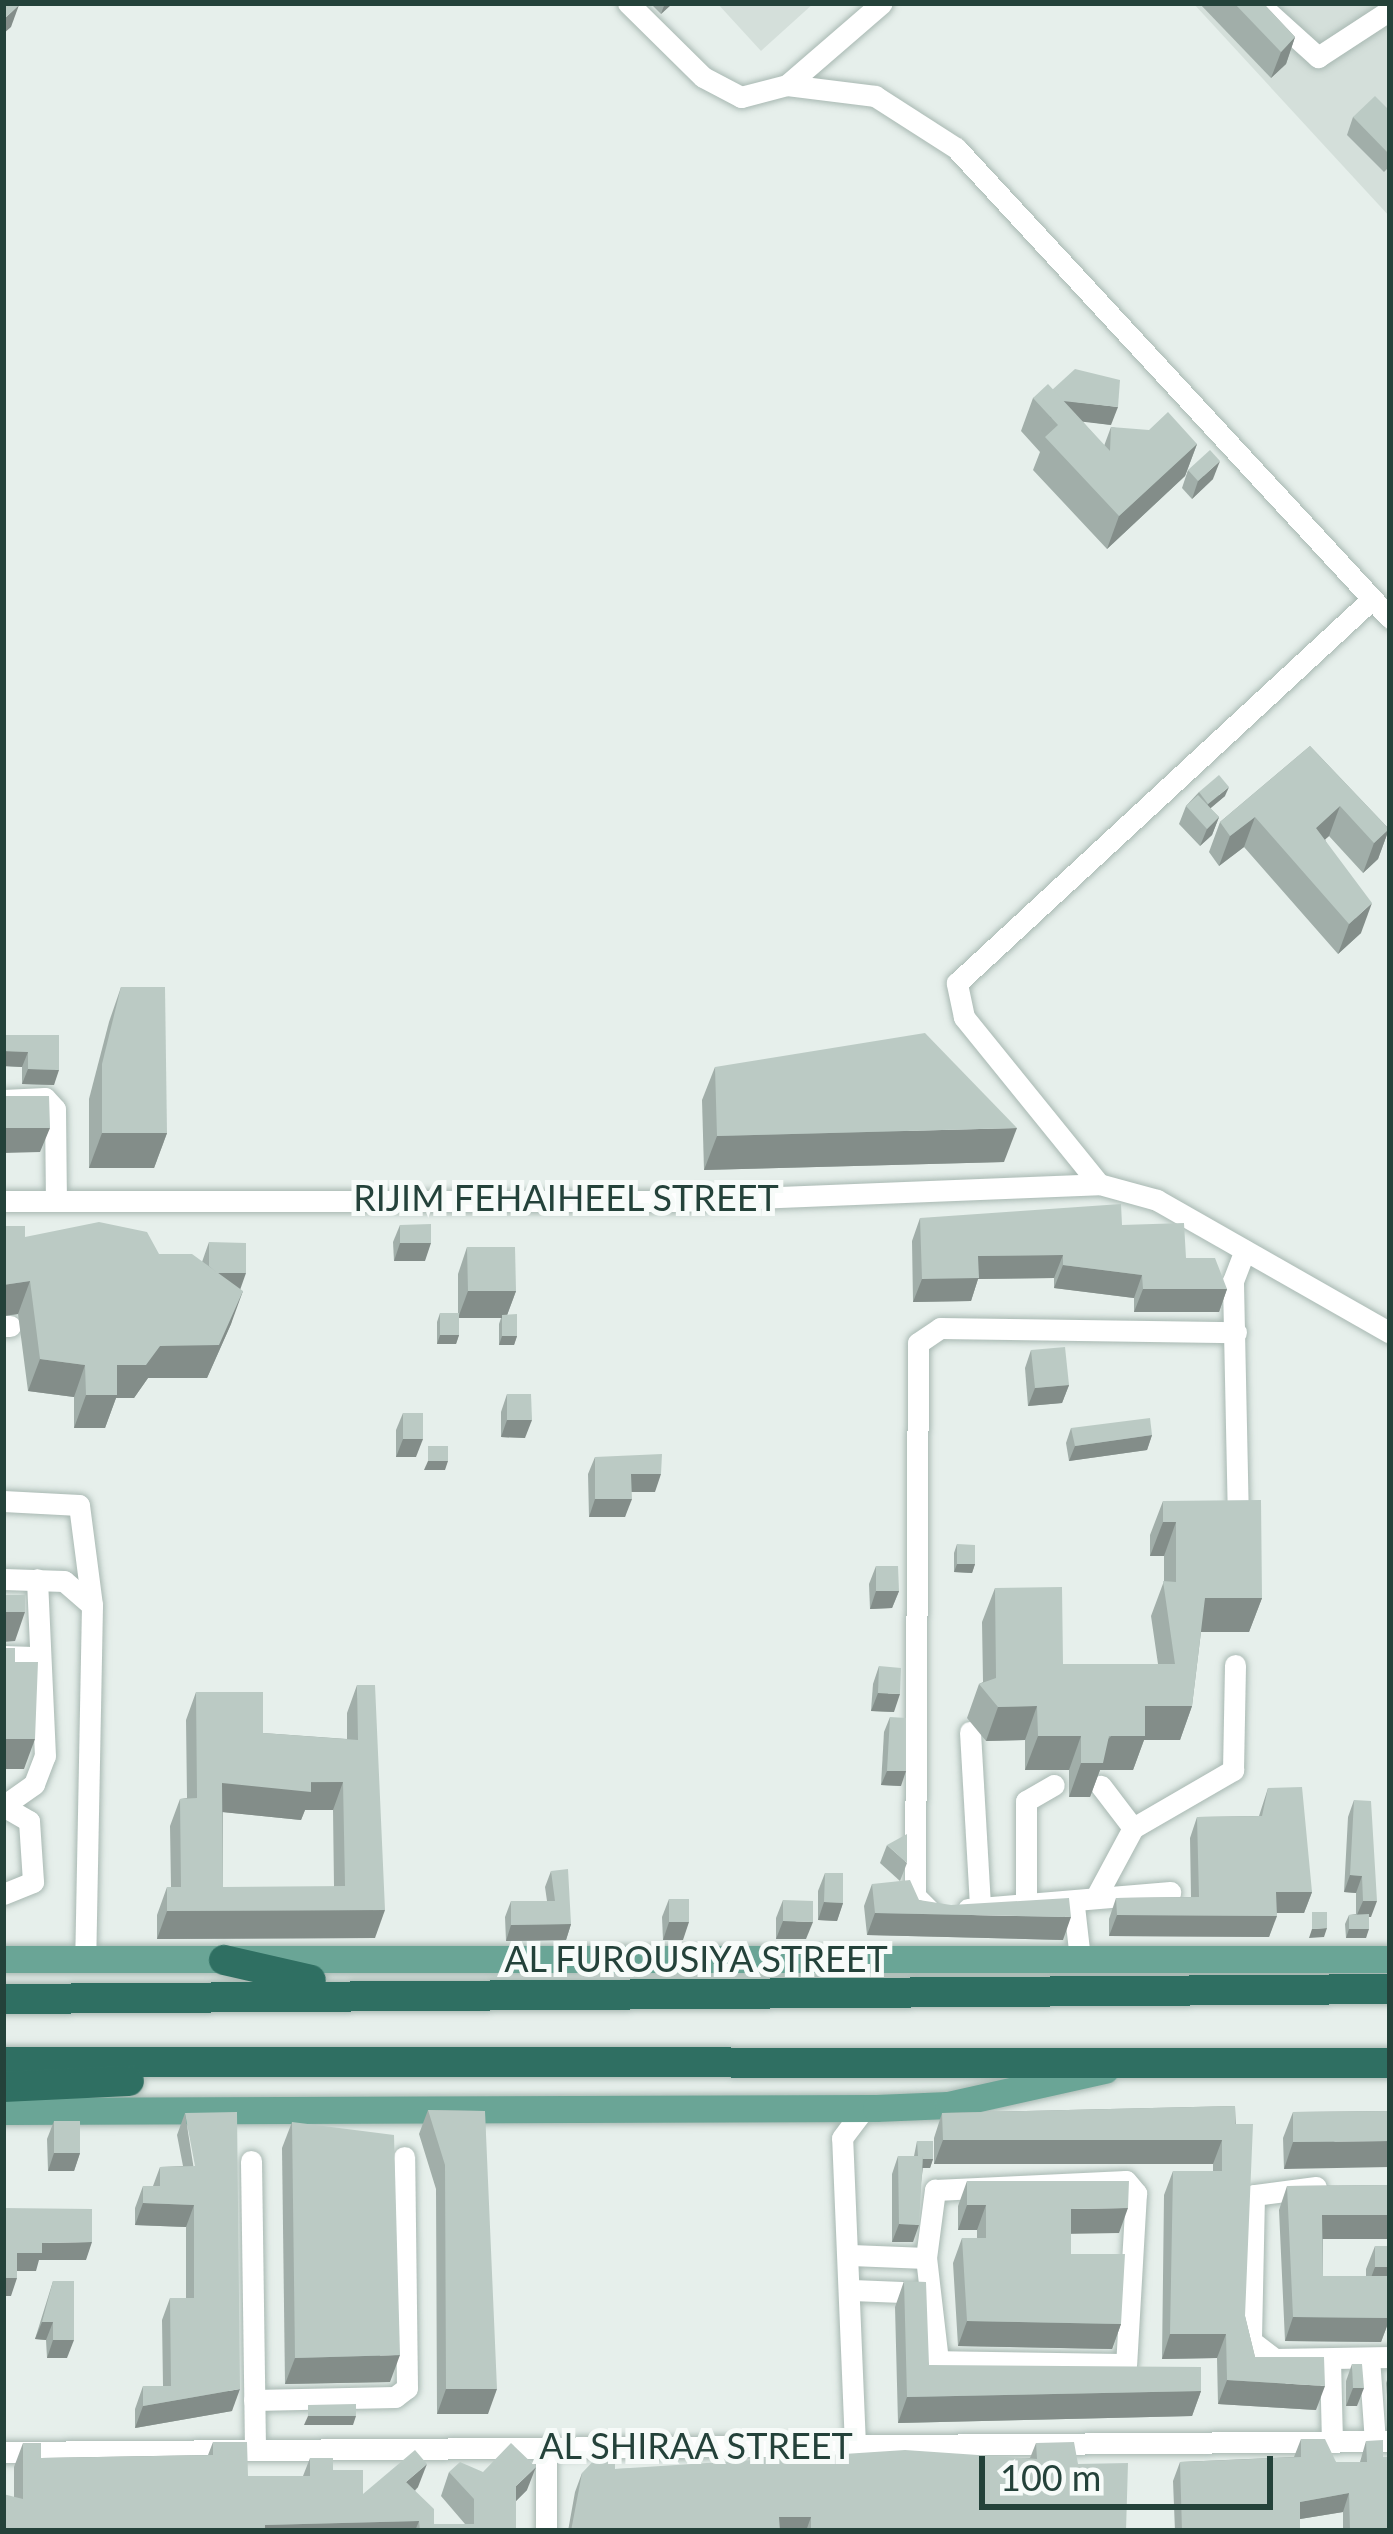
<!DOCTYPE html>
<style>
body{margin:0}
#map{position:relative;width:1393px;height:2534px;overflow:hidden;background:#e6efeb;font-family:Lato,sans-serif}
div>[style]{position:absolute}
.built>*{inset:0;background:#d4dfda}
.roads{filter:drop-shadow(0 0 3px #a8b8b2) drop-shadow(0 0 3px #a8b8b2)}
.minor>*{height:21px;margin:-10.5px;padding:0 10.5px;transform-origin:10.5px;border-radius:10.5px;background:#fff}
.major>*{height:27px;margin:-13.5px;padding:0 13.5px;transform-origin:13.5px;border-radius:13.5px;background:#6aa596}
.highway>*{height:30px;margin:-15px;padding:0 15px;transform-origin:15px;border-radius:15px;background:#2f6f62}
.wall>*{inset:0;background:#a1aea9}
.shaded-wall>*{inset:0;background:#838d89}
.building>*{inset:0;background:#bbcac4}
span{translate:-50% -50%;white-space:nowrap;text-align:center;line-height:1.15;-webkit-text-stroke:10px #f7fbf9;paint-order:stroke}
.street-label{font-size:36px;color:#24423a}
.frame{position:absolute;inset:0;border:6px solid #24423a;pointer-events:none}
.scale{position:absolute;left:979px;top:2456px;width:294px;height:54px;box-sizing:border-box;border:6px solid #24423a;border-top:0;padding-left:15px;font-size:36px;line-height:42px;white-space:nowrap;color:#24423a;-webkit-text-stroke:9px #f7fbf9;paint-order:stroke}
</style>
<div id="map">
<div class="built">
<div style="clip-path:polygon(717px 3px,814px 3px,761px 51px)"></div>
<div style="clip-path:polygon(1193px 3px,1390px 3px,1390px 217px)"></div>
</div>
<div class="roads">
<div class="minor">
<div style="left:628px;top:3px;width:105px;rotate:44.6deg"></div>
<div style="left:703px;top:77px;width:43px;rotate:27.8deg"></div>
<div style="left:741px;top:97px;width:48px;rotate:-14.6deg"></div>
<div style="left:787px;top:85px;width:125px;rotate:-40.8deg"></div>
<div style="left:1258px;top:3px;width:81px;rotate:42deg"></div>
<div style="left:1318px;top:57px;width:86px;rotate:-33.1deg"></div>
<div style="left:787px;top:85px;width:89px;rotate:7.1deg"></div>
<div style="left:875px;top:96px;width:96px;rotate:32.7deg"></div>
<div style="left:956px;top:148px;width:640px;rotate:47.28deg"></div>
<div style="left:3px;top:1100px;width:42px;rotate:-2.7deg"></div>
<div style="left:45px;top:1098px;width:15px;rotate:48deg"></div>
<div style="left:55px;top:1109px;width:91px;rotate:89.4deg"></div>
<div style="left:1099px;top:1184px;width:215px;rotate:-129deg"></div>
<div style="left:964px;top:1017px;width:35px;rotate:-102deg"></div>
<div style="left:957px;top:983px;width:565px;rotate:-42.78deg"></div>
<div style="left:3px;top:1201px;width:676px"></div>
<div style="left:679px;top:1201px;width:420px;rotate:-2.3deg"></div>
<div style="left:1099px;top:1184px;width:60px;rotate:15.4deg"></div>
<div style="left:1157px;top:1200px;width:268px;rotate:29.7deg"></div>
<div style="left:3px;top:1326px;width:7px"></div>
<div style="left:3px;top:1501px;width:76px;rotate:3deg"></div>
<div style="left:79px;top:1505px;width:101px;rotate:82.6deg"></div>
<div style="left:1238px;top:1522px;width:241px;rotate:-91.2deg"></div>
<div style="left:1233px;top:1281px;width:33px;rotate:-69deg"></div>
<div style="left:3px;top:1579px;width:61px;rotate:1.9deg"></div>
<div style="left:64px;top:1581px;width:37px;rotate:41deg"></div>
<div style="left:92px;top:1605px;width:354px;rotate:91.1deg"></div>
<div style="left:3px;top:1656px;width:37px;rotate:2deg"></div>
<div style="left:970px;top:1732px;width:174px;rotate:86.7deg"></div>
<div style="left:3px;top:1806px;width:38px;rotate:-35deg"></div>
<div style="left:34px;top:1784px;width:30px;rotate:-69deg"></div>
<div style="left:45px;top:1756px;width:177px;rotate:-92.6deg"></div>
<div style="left:3px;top:1806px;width:30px;rotate:30deg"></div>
<div style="left:29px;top:1821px;width:61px;rotate:86.2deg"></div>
<div style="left:33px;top:1882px;width:32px;rotate:158deg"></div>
<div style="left:1133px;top:1828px;width:116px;rotate:-30.1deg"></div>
<div style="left:1233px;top:1770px;width:105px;rotate:-88.9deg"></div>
<div style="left:1098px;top:1893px;width:74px;rotate:-61.7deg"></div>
<div style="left:1133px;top:1828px;width:53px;rotate:-127.3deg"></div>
<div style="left:1026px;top:1896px;width:95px;rotate:-90deg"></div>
<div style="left:1026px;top:1801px;width:32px;rotate:-30deg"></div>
<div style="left:1074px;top:1906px;width:53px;rotate:83.5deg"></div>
<div style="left:968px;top:1909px;width:203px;rotate:-4.8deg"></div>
<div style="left:931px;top:1912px;width:23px;rotate:-135deg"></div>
<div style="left:915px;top:1896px;width:553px;rotate:-89.69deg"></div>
<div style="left:918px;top:1343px;width:27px;rotate:-34deg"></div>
<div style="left:940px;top:1328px;width:296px;rotate:0.8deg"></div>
<div style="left:251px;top:2161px;width:289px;rotate:89.2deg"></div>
<div style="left:1126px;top:2181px;width:16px;rotate:50deg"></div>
<div style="left:1136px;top:2193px;width:171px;rotate:93.3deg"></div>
<div style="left:1126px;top:2364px;width:188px;rotate:-179.1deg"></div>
<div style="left:938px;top:2361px;width:104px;rotate:-96.6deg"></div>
<div style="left:926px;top:2258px;width:69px;rotate:-82.5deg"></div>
<div style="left:935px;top:2190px;width:191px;rotate:-2.7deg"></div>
<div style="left:1316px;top:2187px;width:63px;rotate:172.6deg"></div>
<div style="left:1254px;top:2195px;width:146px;rotate:91.2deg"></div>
<div style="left:1251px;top:2341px;width:30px;rotate:37deg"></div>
<div style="left:1275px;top:2359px;width:115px;rotate:-1deg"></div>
<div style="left:851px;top:2255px;width:75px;rotate:2.3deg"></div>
<div style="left:852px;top:2290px;width:75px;rotate:2.3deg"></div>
<div style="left:1369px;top:2358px;width:83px;rotate:85.9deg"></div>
<div style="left:1330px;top:2360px;width:81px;rotate:88.6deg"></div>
<div style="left:254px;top:2400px;width:141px;rotate:-1.2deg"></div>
<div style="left:395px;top:2397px;width:15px;rotate:-37deg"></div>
<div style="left:407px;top:2388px;width:231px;rotate:-90.7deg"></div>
<div style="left:855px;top:2445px;width:307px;rotate:-92.4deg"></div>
<div style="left:842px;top:2138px;width:38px;rotate:-53deg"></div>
<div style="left:3px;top:2452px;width:1387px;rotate:-0.45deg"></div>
<div style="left:546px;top:2531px;width:83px;rotate:-90deg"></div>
</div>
<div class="major">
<div style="left:3px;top:1959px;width:1387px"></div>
<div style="left:3px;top:2111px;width:873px;rotate:-0.2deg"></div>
<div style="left:876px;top:2108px;width:72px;rotate:-2.4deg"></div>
<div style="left:948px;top:2105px;width:161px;rotate:-12.6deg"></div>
</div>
<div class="highway">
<div style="left:224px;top:1960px;width:89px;rotate:12.9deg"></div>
<div style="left:3px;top:1999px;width:1387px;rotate:-0.41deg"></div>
<div style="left:3px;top:2062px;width:1387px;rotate:0.04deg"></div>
<div style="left:3px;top:2087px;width:126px;rotate:-2.7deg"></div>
</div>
</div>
<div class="wall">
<div style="clip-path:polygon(650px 3px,673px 3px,661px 14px)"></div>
<div style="clip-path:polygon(1199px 3px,1263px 3px,1295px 37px,1286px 64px,1271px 78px)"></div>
<div style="clip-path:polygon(1390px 111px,1390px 166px,1384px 172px,1347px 135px,1353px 117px)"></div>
<div style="clip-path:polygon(1052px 390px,1111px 425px,1082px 421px,1104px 446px,1111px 427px,1197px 444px,1185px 476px,1107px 549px,1033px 470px,1040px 452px,1021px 431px,1033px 398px)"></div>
<div style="clip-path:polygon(1188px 470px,1213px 479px,1192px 499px,1182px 488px)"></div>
<div style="clip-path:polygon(1310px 746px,1389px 829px,1378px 859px,1363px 873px,1329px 836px,1325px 839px,1361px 933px,1338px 954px,1244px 847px,1219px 866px,1209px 852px,1220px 822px)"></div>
<div style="clip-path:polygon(1199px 792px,1225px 796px,1210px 808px,1219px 817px,1212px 835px,1200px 846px,1179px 824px,1186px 806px)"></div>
<div style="clip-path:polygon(121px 987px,167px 1133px,154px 1168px,89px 1168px,89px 1099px,109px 1022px)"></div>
<div style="clip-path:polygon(3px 1035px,59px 1035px,54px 1085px,22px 1084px,22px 1067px,3px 1066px)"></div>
<div style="clip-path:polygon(715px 1067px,1004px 1162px,704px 1170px,702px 1100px)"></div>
<div style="clip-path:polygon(920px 1218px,1122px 1225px,1186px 1258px,1227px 1289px,1219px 1312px,1134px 1312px,1134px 1298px,1054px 1288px,1054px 1278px,978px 1279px,971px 1301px,913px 1302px,912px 1241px)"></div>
<div style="clip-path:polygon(400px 1225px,425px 1261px,394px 1261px,393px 1242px)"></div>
<div style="clip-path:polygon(3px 1226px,25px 1237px,202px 1262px,209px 1242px,240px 1289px,231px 1324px,207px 1378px,148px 1378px,134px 1398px,116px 1398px,105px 1428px,74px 1428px,74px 1397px,28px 1391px,18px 1314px,3px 1316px)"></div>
<div style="clip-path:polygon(467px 1247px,516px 1291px,507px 1315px,517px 1336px,514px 1345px,499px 1345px,499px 1324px,501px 1318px,459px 1318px,459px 1335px,456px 1344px,437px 1344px,437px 1322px,440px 1313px,458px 1313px,458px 1274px)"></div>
<div style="clip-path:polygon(1031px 1350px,1069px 1385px,1062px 1403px,1028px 1406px,1025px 1368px)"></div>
<div style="clip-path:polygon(507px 1394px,525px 1438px,501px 1437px,501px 1412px)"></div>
<div style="clip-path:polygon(403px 1413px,416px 1457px,396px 1457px,396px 1430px)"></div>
<div style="clip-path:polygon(1071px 1428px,1152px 1435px,1147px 1450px,1069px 1461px,1066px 1443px)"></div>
<div style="clip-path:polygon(595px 1457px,655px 1492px,631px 1492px,625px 1517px,589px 1517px,588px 1474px)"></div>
<div style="clip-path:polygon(1163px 1501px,1262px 1598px,1249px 1632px,1201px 1632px,1192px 1706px,1180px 1740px,1144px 1740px,1133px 1770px,1100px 1770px,1090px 1797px,1069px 1797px,1069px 1770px,1025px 1770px,1025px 1740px,986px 1741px,967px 1718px,979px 1684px,983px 1682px,982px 1622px,995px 1588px,1063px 1664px,1158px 1664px,1151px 1616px,1164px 1581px,1164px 1556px,1150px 1556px,1150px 1535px)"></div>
<div style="clip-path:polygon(957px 1544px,975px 1564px,972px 1573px,954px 1572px,954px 1553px)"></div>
<div style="clip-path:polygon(876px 1566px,899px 1591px,892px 1608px,870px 1609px,869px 1584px)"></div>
<div style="clip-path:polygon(879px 1666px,894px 1712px,871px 1711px,873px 1684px)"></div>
<div style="clip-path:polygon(evenodd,357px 1685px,375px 1938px,157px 1939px,157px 1915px,167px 1887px,171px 1887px,170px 1826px,180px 1799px,187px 1798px,186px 1720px,196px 1692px,263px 1733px,347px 1739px,347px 1713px,357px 1685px,305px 1810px,333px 1810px,334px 1887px,223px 1887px,223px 1812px,301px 1820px,305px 1810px)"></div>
<div style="clip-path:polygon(890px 1717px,901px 1786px,881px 1785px,884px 1732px)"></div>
<div style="clip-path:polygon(1268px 1788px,1312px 1892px,1304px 1913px,1277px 1913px,1269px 1937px,1109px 1936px,1109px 1919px,1116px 1898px,1191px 1897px,1190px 1838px,1197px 1817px,1259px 1816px)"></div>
<div style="clip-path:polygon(1354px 1800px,1371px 1917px,1369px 1917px,1366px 1938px,1346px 1938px,1345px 1924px,1349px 1915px,1356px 1914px,1356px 1893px,1344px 1892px,1348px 1817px)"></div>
<div style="clip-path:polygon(887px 1845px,907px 1863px,900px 1881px,880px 1863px)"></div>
<div style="clip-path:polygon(551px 1871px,571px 1924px,566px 1940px,506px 1941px,505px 1917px,511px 1901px,547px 1901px,545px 1887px)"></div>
<div style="clip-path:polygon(825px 1873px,843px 1903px,837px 1921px,818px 1920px,818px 1891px)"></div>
<div style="clip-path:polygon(872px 1884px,919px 1900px,1063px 1940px,867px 1935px,864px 1906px)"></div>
<div style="clip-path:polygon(669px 1899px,683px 1940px,663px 1940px,662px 1917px)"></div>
<div style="clip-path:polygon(783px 1900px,806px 1939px,776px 1939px,776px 1918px)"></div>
<div style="clip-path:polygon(1235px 2106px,1245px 2316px,1255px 2357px,1316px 2410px,1218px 2404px,1217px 2358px,1162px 2359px,1164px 2195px,1173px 2171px,1213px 2171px,1213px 2164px,934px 2164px,934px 2138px,942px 2113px)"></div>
<div style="clip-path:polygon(428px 2110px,485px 2111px,488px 2414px,437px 2414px,436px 2189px,419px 2134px)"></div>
<div style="clip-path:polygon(1390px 2111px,1284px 2169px,1283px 2138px,1293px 2112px)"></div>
<div style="clip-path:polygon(185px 2113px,232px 2411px,135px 2428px,135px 2409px,143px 2386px,163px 2386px,162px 2320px,170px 2298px,186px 2298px,186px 2227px,135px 2225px,135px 2208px,143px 2186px,153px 2186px,160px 2167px,183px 2166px,177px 2135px)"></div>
<div style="clip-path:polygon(54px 2121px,80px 2153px,74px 2171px,48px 2171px,47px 2139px)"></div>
<div style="clip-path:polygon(292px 2122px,390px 2382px,285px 2384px,282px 2148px)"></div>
<div style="clip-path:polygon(917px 2141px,933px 2159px,930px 2168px,923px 2168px,913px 2242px,892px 2242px,892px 2174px,898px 2156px,914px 2156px)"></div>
<div style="clip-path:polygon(967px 2181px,1119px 2233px,1071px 2233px,1071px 2254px,1121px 2324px,1112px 2349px,958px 2346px,953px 2263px,962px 2238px,977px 2238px,977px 2230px,958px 2230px,958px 2206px)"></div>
<div style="clip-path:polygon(1390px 2185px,1390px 2239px,1323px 2239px,1323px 2276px,1366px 2276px,1366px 2269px,1375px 2246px,1390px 2318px,1381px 2342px,1285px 2341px,1279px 2210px,1287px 2186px)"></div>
<div style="clip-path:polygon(53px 2281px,67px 2358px,47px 2358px,46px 2340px,35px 2339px)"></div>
<div style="clip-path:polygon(904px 2281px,929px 2365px,1201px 2391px,1192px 2416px,898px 2423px,895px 2307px)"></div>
<div style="clip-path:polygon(1352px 2364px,1357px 2406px,1346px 2406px,1346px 2381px)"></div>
<div style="clip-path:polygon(1390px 2372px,1390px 2411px,1388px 2411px,1386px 2383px)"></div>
<div style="clip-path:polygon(1301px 2439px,1336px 2462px,1360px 2462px,1366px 2441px,1383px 2457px,1390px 2531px,1343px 2531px,1343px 2512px,1300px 2519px,1300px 2531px,1175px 2531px,1173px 2481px,1180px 2462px,1294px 2457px)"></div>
<div style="clip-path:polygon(213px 2442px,248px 2476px,303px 2476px,310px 2458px,333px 2470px,363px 2494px,418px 2487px,415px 2491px,434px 2524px,465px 2524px,441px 2496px,449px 2472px,527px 2490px,516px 2501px,516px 2529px,530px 2531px,3px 2531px,14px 2497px,14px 2467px,23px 2443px,41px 2458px,208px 2455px)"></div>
<div style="clip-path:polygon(1036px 2443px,1078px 2464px,1126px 2531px,568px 2531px,575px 2492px,582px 2473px,615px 2469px,1030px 2458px)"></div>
</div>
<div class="shaded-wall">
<div style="clip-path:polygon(665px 3px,673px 3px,661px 14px)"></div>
<div style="clip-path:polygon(19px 5px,11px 27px,3px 34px,3px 20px)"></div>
<div style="clip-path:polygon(1295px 37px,1286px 64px,1271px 78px,1281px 52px)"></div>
<div style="clip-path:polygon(1043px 398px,1118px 407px,1111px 425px,1051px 418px)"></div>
<div style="clip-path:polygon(1197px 444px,1185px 476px,1107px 549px,1119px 516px)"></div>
<div style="clip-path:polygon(1220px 461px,1213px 479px,1192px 499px,1198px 481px)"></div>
<div style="clip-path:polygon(1229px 787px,1225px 796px,1205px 813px,1208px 804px)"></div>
<div style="clip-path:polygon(1340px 806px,1329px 836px,1305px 858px,1316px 828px)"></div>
<div style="clip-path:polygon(1219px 817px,1212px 835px,1200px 846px,1207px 829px)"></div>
<div style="clip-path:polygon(1255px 817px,1244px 847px,1219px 866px,1230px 836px)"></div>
<div style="clip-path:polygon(1389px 829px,1378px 859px,1363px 873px,1374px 843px)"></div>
<div style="clip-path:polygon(1372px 903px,1361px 933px,1338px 954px,1349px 924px)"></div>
<div style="clip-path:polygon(3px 1051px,28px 1052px,22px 1067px,3px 1066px)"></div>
<div style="clip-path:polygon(28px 1069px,59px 1070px,54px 1085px,22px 1084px)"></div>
<div style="clip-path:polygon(3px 1128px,50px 1128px,40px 1152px,3px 1153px)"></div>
<div style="clip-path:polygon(1017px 1128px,1004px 1162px,704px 1170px,717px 1136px)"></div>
<div style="clip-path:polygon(102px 1133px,167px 1133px,154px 1168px,89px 1168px)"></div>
<div style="clip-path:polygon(400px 1243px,431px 1243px,425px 1261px,394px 1261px)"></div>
<div style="clip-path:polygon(1063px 1255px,1054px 1278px,978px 1279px,971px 1301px,913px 1302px,922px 1279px,978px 1256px)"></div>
<div style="clip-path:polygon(1063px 1265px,1142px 1275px,1134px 1298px,1054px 1288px)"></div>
<div style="clip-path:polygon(209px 1273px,246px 1273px,240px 1290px)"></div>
<div style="clip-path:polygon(30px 1281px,18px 1314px,3px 1316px,3px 1285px)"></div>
<div style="clip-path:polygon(1143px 1289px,1227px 1289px,1219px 1312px,1134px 1312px)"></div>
<div style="clip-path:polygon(243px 1291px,231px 1324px,207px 1378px,148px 1378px,134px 1398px,116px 1398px,105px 1428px,74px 1428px,86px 1395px,117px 1365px,160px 1346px)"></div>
<div style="clip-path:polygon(468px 1291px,516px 1291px,506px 1318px,458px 1318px)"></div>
<div style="clip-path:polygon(440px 1335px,459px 1335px,456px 1344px,437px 1344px)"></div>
<div style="clip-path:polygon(502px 1336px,517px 1336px,514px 1345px,499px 1345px)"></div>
<div style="clip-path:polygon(40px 1359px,85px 1365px,74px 1397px,28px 1391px)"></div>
<div style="clip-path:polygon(1069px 1385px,1062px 1403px,1028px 1406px,1035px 1388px)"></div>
<div style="clip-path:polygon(507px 1420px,532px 1420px,525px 1438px,501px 1437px)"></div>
<div style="clip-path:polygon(1152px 1435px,1147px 1450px,1069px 1461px,1075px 1446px)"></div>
<div style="clip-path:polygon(403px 1439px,423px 1439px,416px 1457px,396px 1457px)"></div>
<div style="clip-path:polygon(428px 1461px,448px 1461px,445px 1470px,424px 1470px)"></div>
<div style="clip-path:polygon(631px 1474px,661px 1474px,655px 1492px,625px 1492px)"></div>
<div style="clip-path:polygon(595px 1499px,632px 1499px,625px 1517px,589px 1517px)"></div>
<div style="clip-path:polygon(1163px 1522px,1176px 1522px,1164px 1556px,1150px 1556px)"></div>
<div style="clip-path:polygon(957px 1564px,975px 1564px,972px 1573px,954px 1572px)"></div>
<div style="clip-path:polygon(876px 1591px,899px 1591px,892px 1608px,870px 1609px)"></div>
<div style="clip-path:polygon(1205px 1598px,1262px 1598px,1249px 1632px,1193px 1632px)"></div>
<div style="clip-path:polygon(3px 1612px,25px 1612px,15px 1641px,3px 1642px)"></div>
<div style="clip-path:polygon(878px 1693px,900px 1694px,894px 1712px,871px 1711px)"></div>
<div style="clip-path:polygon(1037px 1706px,1025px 1740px,986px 1741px,998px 1707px)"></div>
<div style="clip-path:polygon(1145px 1706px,1192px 1706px,1180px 1740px,1144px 1740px,1133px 1770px,1100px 1770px,1090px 1797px,1069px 1797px,1081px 1763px)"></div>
<div style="clip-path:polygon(1038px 1736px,1081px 1736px,1069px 1770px,1025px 1770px)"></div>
<div style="clip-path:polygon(3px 1739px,35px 1739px,24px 1769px,3px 1769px)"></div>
<div style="clip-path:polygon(887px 1771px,906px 1771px,901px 1786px,881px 1785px)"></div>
<div style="clip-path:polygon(343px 1782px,333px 1810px,305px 1810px,301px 1820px,212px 1811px,222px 1783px)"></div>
<div style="clip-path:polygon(1350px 1875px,1362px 1876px,1356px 1893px,1344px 1892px)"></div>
<div style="clip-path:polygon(1276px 1892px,1312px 1892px,1304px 1913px,1269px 1913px)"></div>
<div style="clip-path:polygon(1363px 1901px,1377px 1901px,1371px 1917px,1356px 1917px)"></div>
<div style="clip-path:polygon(824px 1902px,843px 1903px,837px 1921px,818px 1920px)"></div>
<div style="clip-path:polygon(385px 1910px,375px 1938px,157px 1939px,167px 1911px)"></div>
<div style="clip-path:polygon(875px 1913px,1071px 1917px,1063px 1940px,867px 1935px)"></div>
<div style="clip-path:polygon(1117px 1915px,1277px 1916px,1269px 1937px,1109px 1936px)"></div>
<div style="clip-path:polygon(783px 1921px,813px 1922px,806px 1939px,776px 1939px)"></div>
<div style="clip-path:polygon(669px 1922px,689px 1922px,683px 1940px,663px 1940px)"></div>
<div style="clip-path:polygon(571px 1924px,566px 1940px,506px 1941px,511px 1925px)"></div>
<div style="clip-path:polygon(1327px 1928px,1324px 1937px,1309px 1938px,1312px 1929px)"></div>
<div style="clip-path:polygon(1349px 1929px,1369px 1929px,1366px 1938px,1346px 1938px)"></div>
<div style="clip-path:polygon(943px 2140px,1222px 2140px,1213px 2164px,934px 2164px)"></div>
<div style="clip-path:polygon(1390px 2141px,1390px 2167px,1284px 2169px,1293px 2142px)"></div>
<div style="clip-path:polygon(54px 2153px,80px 2153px,74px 2171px,48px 2171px)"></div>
<div style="clip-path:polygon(918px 2159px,933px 2159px,930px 2168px,915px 2168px)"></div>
<div style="clip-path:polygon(143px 2203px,194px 2205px,186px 2227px,135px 2225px)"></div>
<div style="clip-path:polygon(967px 2205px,986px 2205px,977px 2230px,958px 2230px)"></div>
<div style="clip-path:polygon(1128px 2208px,1119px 2233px,1062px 2234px,1071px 2209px)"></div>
<div style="clip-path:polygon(1322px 2215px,1390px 2215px,1390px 2239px,1314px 2239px)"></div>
<div style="clip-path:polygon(899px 2224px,919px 2225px,913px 2242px,892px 2242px)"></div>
<div style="clip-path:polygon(92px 2242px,86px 2260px,39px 2260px,36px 2271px,11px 2271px,17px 2253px,42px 2243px)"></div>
<div style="clip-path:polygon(1375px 2267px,1390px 2267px,1390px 2291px,1366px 2291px)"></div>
<div style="clip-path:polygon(3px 2278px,17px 2278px,11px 2296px,3px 2296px)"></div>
<div style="clip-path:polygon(1293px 2317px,1390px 2318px,1381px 2342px,1285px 2341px)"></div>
<div style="clip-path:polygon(967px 2321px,1121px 2324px,1112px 2349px,958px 2346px)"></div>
<div style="clip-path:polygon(42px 2322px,53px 2322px,46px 2340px,35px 2339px)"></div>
<div style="clip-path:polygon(1170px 2334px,1226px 2334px,1217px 2358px,1162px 2359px)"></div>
<div style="clip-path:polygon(53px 2340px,74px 2340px,67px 2358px,47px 2358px)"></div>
<div style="clip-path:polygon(400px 2355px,390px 2382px,285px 2384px,295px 2358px)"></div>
<div style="clip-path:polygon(1227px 2380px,1325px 2386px,1316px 2410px,1218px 2404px)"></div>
<div style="clip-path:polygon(1353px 2388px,1364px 2388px,1357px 2406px,1346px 2406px)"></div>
<div style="clip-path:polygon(240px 2389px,232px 2411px,135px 2428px,143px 2406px)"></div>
<div style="clip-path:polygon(446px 2389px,497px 2389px,488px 2414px,437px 2414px)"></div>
<div style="clip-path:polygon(1201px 2391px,1192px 2416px,898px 2423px,907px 2397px)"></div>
<div style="clip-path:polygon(308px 2416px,356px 2416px,353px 2425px,304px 2425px)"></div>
<div style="clip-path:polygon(427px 2464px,418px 2487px,397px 2506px,406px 2482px)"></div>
<div style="clip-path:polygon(536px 2467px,527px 2490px,508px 2509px,516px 2486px)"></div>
<div style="clip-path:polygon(1349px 2493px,1343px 2512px,1294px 2520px,1300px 2502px)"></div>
<div style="clip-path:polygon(779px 2517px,811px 2517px,806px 2531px,774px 2531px)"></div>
<div style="clip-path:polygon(419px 2521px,415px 2531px,263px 2531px,265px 2525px)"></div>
</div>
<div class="building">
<div style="clip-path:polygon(3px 3px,17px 3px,19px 5px,3px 20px)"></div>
<div style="clip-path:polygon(1234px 3px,1263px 3px,1295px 37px,1281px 52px)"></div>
<div style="clip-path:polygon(1375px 96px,1390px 111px,1390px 155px,1353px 117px)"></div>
<div style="clip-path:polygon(1075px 369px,1120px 380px,1118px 407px,1063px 401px,1052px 390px)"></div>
<div style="clip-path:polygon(1048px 384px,1110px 451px,1111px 427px,1149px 430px,1168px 412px,1197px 444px,1119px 516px,1045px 437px,1058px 425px,1033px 398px)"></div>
<div style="clip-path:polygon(1210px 450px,1220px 461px,1198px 481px,1188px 470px)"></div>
<div style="clip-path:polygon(1310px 746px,1389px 829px,1374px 843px,1340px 806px,1316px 828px,1372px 903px,1349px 924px,1255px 817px,1230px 836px,1220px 822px)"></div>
<div style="clip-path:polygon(1219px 775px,1229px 787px,1208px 804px,1199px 792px)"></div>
<div style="clip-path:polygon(1198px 795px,1219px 817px,1207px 829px,1186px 806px)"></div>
<div style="clip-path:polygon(121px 987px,165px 987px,167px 1133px,102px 1133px,102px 1064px)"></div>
<div style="clip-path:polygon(925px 1033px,1017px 1128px,717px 1136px,715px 1067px)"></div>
<div style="clip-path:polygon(3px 1035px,59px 1035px,59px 1070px,28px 1069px,28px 1052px,3px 1051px)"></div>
<div style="clip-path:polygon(3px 1096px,49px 1096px,50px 1128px,3px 1128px)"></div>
<div style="clip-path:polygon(1121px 1204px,1122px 1225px,1184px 1223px,1186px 1258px,1215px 1258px,1227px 1289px,1143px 1289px,1142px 1275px,1063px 1265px,1063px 1255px,978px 1256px,979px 1278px,922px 1279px,920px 1218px)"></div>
<div style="clip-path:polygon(99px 1222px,147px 1232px,159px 1254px,192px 1254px,243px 1291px,219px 1345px,160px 1346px,146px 1365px,117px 1365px,117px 1395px,86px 1395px,85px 1365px,40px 1359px,30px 1281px,3px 1285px,3px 1226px,25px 1226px,25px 1237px)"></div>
<div style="clip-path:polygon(431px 1224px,431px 1243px,400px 1243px,400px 1225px)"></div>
<div style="clip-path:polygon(209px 1242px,246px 1243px,246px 1273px,217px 1273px,209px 1266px)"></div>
<div style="clip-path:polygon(467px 1247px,515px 1247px,516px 1291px,468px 1291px)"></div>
<div style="clip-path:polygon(440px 1313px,459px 1313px,459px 1335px,440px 1335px)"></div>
<div style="clip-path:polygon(517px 1314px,517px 1336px,502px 1336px,502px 1315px)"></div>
<div style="clip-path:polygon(1065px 1347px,1069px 1385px,1035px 1388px,1031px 1350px)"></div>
<div style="clip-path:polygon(507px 1394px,531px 1394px,532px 1420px,507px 1420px)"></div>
<div style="clip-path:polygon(403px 1413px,423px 1413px,423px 1439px,403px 1439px)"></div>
<div style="clip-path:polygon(1150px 1418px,1152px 1435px,1075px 1446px,1071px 1428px)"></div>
<div style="clip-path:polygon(428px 1446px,448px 1446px,448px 1461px,428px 1461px)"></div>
<div style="clip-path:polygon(662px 1454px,661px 1474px,631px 1474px,632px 1499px,595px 1499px,595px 1457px)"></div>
<div style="clip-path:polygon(1261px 1500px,1262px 1598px,1205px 1598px,1192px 1706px,1145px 1706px,1145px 1736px,1109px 1736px,1103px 1763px,1081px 1763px,1081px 1736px,1038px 1736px,1037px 1706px,998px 1707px,979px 1684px,996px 1678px,995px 1588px,1062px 1587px,1063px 1664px,1175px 1664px,1163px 1581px,1176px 1582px,1176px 1522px,1163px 1522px,1163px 1501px)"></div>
<div style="clip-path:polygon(957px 1544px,975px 1545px,975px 1564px,957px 1564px)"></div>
<div style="clip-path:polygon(876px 1566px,898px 1566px,899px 1591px,876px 1591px)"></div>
<div style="clip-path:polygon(3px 1595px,25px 1595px,25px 1612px,3px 1612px)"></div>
<div style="clip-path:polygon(3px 1648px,15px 1648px,15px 1662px,38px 1662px,35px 1739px,3px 1739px)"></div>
<div style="clip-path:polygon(879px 1666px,901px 1668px,900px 1694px,878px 1693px)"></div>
<div style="clip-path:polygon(evenodd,357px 1685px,375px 1685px,385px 1910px,167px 1911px,167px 1887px,181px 1887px,180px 1799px,197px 1798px,196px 1692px,263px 1692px,263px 1733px,358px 1740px,357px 1685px,311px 1782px,343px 1782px,345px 1886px,223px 1887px,222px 1783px,311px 1792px,311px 1782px)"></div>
<div style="clip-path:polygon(890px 1717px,906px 1718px,906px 1771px,887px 1771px)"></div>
<div style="clip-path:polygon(1302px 1787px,1312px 1892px,1276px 1892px,1277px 1916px,1117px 1915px,1116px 1898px,1199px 1897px,1197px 1817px,1262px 1816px,1268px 1788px)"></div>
<div style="clip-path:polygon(1354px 1800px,1371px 1801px,1377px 1901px,1363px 1901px,1362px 1876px,1350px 1875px)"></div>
<div style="clip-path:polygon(907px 1834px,907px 1863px,887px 1845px)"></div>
<div style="clip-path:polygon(568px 1869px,571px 1924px,511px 1925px,511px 1901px,555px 1901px,551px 1871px)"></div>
<div style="clip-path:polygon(825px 1873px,843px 1873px,843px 1903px,824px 1902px)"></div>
<div style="clip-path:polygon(910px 1880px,919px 1900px,951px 1905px,1069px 1898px,1071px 1917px,875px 1913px,872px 1884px)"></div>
<div style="clip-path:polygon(669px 1899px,689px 1899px,689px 1922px,669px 1922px)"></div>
<div style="clip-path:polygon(783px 1900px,813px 1901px,813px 1922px,783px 1921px)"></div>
<div style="clip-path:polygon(1312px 1912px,1327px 1912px,1327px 1928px,1312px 1929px)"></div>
<div style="clip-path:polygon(1369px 1914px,1369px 1929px,1349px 1929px,1349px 1915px)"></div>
<div style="clip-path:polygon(1235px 2106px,1235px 2124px,1253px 2124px,1245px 2316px,1255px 2357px,1324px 2357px,1325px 2386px,1227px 2380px,1226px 2334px,1170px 2334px,1173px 2171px,1222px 2171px,1222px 2140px,943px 2140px,942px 2113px)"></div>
<div style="clip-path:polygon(428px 2110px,485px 2111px,497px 2389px,446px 2389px,445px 2165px)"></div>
<div style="clip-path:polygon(1390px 2111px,1390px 2141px,1293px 2142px,1293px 2112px)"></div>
<div style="clip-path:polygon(237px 2112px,240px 2389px,143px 2406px,143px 2386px,171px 2386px,170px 2298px,194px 2298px,194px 2205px,143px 2203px,143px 2186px,160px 2186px,160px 2167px,195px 2166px,185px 2113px)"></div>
<div style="clip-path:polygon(54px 2121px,80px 2121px,80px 2153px,54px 2153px)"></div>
<div style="clip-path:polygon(292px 2122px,394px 2135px,400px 2355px,295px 2358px)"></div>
<div style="clip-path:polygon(917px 2141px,933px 2141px,933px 2159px,923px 2159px,923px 2156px,918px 2156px)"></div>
<div style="clip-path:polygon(898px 2156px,923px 2156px,919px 2225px,899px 2224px)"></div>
<div style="clip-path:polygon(967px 2181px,1129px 2181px,1128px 2208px,1071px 2209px,1071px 2254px,1125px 2254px,1121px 2324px,967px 2321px,962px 2238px,986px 2238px,986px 2205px,967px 2205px)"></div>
<div style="clip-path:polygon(1390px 2185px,1390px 2215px,1322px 2215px,1323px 2276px,1389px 2276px,1390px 2318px,1293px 2317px,1287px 2186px)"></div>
<div style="clip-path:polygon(3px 2208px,92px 2209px,92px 2242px,42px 2243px,42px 2253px,17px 2253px,17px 2278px,3px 2278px)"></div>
<div style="clip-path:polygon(1375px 2246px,1390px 2246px,1390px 2267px,1375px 2267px)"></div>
<div style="clip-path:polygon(53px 2281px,74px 2281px,74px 2340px,53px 2340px,53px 2322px,42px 2322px)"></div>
<div style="clip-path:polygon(904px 2281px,926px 2282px,929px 2365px,1201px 2367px,1201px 2391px,907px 2397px)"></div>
<div style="clip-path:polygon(1352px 2364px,1362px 2364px,1364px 2388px,1353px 2388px)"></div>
<div style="clip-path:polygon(356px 2404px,356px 2416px,308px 2416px,308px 2405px)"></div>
<div style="clip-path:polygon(1301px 2439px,1325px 2439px,1336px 2462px,1367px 2462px,1366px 2441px,1383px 2440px,1383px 2457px,1390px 2457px,1390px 2531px,1342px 2531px,1350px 2531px,1349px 2493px,1300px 2502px,1300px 2531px,1182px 2531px,1180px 2462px,1301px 2457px)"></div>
<div style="clip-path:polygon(213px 2442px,247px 2442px,248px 2476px,310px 2476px,310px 2458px,333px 2458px,333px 2470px,363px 2470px,363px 2494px,415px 2450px,427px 2464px,406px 2482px,434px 2509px,434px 2524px,474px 2524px,474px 2499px,449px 2472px,460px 2462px,483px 2472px,511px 2443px,536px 2467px,516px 2486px,516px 2529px,530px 2528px,530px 2531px,420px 2531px,419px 2521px,265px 2525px,265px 2531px,3px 2531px,3px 2494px,23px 2499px,23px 2443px,41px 2443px,41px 2458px,213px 2455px)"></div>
<div style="clip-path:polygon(1074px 2442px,1078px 2464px,1128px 2463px,1126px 2531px,811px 2531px,811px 2517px,779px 2517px,780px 2531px,571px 2531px,582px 2473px,599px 2455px,615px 2455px,615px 2469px,905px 2450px,1037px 2459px,1036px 2443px)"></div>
</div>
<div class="street-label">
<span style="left:566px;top:1198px">RIJIM FEHAIHEEL STREET</span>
<span style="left:696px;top:1959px">AL FUROUSIYA STREET</span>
<span style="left:696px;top:2446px">AL SHIRAA STREET</span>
</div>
<div class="frame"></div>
<div class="scale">100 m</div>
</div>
